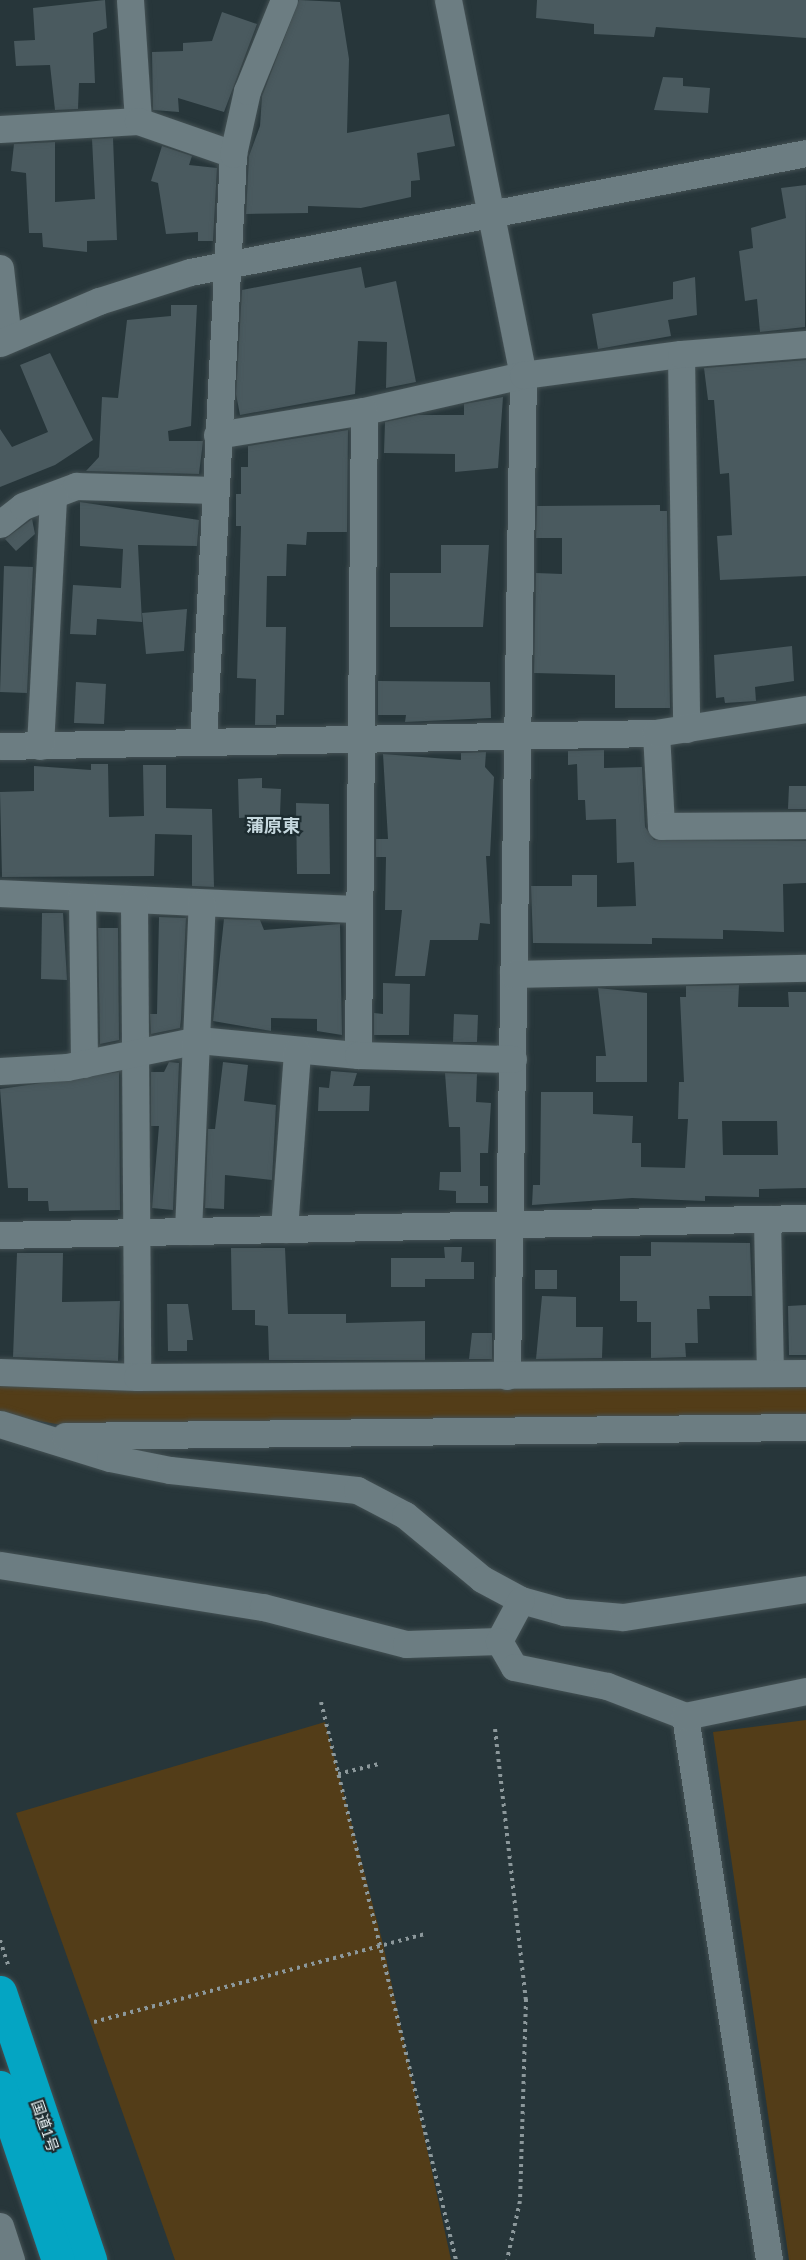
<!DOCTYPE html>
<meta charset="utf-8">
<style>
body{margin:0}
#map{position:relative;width:806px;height:2260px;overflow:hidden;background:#27363a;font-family:Lato,"Noto Sans JP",sans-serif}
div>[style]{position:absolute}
.green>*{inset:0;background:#533d18}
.building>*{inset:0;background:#4a5a5f}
.path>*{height:4px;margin-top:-2px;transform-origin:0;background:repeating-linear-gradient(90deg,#8c989b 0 3px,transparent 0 7.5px)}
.roads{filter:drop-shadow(0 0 2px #445154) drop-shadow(0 0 2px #445154)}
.minor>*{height:27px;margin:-13.5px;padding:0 13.5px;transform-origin:13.5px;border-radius:13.5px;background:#6c7d82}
.highway>*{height:33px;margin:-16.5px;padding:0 16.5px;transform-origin:16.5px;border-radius:16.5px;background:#04a5c3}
span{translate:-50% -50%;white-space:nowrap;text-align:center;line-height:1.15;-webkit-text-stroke:4.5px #1d2c30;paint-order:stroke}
.street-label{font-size:15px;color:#ebf4f6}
.quarter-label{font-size:18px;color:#c6d8de;font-weight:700}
</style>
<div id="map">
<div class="green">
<div style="clip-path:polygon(0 1382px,806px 1383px,806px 1416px,67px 1426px,0 1414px)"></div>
<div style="clip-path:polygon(806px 1720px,806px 2260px,789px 2260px,713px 1732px)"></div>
<div style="clip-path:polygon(325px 1722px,383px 1944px,451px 2260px,175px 2260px,16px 1813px)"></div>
</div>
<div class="building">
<div style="clip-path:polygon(105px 0,107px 28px,93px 33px,95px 83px,79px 83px,78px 109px,55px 110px,50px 65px,16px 66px,14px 41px,35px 40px,33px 8px)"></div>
<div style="clip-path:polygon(299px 0,340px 2px,349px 59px,347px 133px,449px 114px,455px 146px,417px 153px,420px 180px,411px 181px,411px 197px,361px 208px,308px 206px,308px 213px,246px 214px,249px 156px,260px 126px,262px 96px)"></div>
<div style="clip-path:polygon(537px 0,806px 0,806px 38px,656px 27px,654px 37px,594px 34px,594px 24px,536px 18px)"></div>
<div style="clip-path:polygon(222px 12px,257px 24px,224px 112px,178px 98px,179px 112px,153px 110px,152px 52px,183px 51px,183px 43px,212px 41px)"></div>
<div style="clip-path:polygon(663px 77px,683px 78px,683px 86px,710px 88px,708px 113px,654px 110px)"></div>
<div style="clip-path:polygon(113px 138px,117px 240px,87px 241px,87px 252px,43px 247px,42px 233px,29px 233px,26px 173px,11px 171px,14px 144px,55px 142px,55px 202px,95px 199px,92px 139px)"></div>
<div style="clip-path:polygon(162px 146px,192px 156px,189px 165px,217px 168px,213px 241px,198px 241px,198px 232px,166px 234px,158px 183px,151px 181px)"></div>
<div style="clip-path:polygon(806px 185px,805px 327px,760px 332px,757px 299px,745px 301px,739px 251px,753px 248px,751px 228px,786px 218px,781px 188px)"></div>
<div style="clip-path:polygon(361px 267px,365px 288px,396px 281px,416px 382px,386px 388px,387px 342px,358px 341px,355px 394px,240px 415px,236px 394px,242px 290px)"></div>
<div style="clip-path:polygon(695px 277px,697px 315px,668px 320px,671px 336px,598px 349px,592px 314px,673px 299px,673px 282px)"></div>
<div style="clip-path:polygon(171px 305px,197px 305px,191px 426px,168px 431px,169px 441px,203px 441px,199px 474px,86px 471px,99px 457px,102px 397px,118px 398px,127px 320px,171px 316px)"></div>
<div style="clip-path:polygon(50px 353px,93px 440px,55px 465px,0 487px,0 429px,12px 447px,48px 432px,20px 365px)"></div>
<div style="clip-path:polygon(806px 360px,806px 576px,720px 580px,717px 536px,732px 535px,729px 473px,720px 474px,714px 400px,708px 400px,704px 368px)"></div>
<div style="clip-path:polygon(503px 397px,498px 468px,455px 472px,455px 454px,384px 453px,385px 422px,418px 415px,464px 415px,464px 404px)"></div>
<div style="clip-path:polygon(348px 430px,347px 532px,307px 532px,306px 545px,287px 544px,286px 576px,267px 576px,266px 627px,286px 627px,284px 715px,276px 715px,276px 725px,255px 725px,256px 679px,237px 678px,241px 526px,236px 526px,236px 494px,241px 494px,241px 467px,248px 467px,248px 446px)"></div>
<div style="clip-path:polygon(80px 502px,199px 520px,197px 546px,138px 545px,142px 622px,97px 619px,96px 635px,70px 634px,73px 585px,121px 588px,123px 549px,80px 546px)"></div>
<div style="clip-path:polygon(660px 505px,660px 511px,667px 511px,670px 708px,615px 708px,615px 675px,534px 673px,536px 573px,562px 574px,562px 538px,536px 538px,537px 506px)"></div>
<div style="clip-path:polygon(32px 519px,35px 534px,16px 551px,5px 539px)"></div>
<div style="clip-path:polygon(441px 545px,489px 545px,483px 627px,390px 627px,390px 573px,441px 573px)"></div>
<div style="clip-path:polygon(4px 566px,33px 567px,27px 693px,0 692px)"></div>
<div style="clip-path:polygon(187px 609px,184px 651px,146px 654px,142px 613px)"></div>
<div style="clip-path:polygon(792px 646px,794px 681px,755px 687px,756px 701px,725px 703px,724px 697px,716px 698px,714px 655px)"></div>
<div style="clip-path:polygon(378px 681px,490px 682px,491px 718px,405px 722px,406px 715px,378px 715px)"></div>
<div style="clip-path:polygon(76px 682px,106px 684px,104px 724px,74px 723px)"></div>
<div style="clip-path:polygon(604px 750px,604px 768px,642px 767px,645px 827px,654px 840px,806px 841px,806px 883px,783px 884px,784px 932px,723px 930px,723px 939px,652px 938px,652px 944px,533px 943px,531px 886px,572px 886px,572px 875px,597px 875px,597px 907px,636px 906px,634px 862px,617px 863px,616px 819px,586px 820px,585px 800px,578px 800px,577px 764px,568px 765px,568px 751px)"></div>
<div style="clip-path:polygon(486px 752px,485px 767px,494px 777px,490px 856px,486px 856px,490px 924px,480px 923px,478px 940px,430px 940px,425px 976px,395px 976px,402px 910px,385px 910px,386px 857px,376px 857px,376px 839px,388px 839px,383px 754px,461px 760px,461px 753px)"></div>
<div style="clip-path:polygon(91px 764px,108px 764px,109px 817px,144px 816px,143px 765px,166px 765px,166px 808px,212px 809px,214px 887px,192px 886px,192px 835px,155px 834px,154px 876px,2px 877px,0 792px,34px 791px,34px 766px,91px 770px)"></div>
<div style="clip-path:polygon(262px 778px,262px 788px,281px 789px,280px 815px,239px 818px,238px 779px)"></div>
<div style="clip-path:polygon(789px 786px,806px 786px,806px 809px,788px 809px)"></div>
<div style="clip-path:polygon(296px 803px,329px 804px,330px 874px,297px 874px)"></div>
<div style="clip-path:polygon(42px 913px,63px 913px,67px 980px,41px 979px)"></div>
<div style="clip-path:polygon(159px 917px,186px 918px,181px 1019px,180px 1028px,151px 1034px,150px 1014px,157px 1014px)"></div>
<div style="clip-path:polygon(224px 919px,260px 920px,264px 930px,340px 924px,342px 1035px,317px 1031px,317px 1019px,271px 1018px,271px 1031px,213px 1021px)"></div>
<div style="clip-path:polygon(98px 928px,118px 928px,119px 1040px,100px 1044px)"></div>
<div style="clip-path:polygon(383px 983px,410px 984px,409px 1035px,374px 1035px,374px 1013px,383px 1014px)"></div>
<div style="clip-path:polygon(evenodd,739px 985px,738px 1007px,789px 1007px,788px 992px,806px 992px,806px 1188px,759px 1189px,759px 1197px,705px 1196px,705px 1201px,632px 1198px,532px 1205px,533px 1185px,540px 1185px,541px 1092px,593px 1092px,593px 1114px,633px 1116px,632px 1143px,641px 1143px,641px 1167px,685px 1168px,688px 1119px,678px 1119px,679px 1082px,684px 1082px,680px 997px,686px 997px,686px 986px,739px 985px,722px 1121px,777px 1121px,778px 1155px,723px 1155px,722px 1121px)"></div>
<div style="clip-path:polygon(598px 988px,647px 993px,647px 1082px,596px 1082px,596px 1056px,606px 1056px)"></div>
<div style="clip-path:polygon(454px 1014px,478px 1015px,477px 1042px,453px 1042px)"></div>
<div style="clip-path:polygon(169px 1062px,179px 1063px,173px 1210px,152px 1208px,159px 1126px,151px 1126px,151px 1072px,164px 1072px)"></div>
<div style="clip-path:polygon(223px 1062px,248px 1065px,244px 1101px,276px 1105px,272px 1180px,225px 1175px,224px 1209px,205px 1208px,208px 1129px,215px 1129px)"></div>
<div style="clip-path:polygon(331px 1071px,357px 1073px,353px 1086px,370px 1086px,369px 1111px,318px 1111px,319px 1087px,329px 1088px)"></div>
<div style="clip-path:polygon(119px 1072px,120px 1210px,49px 1211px,48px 1201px,28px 1201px,28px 1188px,8px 1188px,0 1089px)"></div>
<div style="clip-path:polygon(445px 1073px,477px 1074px,476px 1102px,491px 1103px,488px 1153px,480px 1153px,480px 1186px,488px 1186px,488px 1203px,456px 1203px,456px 1191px,439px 1190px,440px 1172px,461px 1172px,460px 1127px,449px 1127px)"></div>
<div style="clip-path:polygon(651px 1242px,750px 1243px,752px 1296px,709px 1296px,710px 1309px,697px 1309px,698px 1343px,685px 1343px,686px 1357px,651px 1358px,651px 1322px,637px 1322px,637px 1301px,620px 1301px,620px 1256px,651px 1256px)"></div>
<div style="clip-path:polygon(444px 1247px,462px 1247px,461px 1262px,474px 1262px,474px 1279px,425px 1279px,425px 1287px,391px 1287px,391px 1258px,445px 1258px)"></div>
<div style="clip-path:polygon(231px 1248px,285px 1248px,288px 1314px,346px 1314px,346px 1323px,425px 1321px,425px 1360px,269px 1360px,268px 1326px,255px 1325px,255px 1310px,232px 1310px)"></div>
<div style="clip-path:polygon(17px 1253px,63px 1253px,62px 1302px,120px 1301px,118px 1361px,13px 1357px)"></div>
<div style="clip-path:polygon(535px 1270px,557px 1270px,557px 1289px,535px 1289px)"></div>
<div style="clip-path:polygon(542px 1296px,576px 1297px,576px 1327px,603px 1327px,602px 1358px,536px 1359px)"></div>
<div style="clip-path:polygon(167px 1304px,188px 1304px,193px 1340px,187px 1340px,187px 1351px,168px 1351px)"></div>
<div style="clip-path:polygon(806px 1305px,806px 1355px,789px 1355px,788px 1306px)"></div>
<div style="clip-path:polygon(472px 1333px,492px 1333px,492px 1359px,469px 1359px)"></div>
</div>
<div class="path">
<div style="left:321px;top:1702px;width:574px;rotate:76.4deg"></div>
<div style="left:495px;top:1729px;width:272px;rotate:83.5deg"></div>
<div style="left:526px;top:1999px;width:202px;rotate:91.7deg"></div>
<div style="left:520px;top:2201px;width:60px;rotate:102.4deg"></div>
<div style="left:338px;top:1774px;width:42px;rotate:-13.7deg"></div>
<div style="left:0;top:1940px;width:29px;rotate:72deg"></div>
<div style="left:94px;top:2022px;width:342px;rotate:-14.9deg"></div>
</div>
<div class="roads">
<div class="minor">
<div style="left:130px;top:0;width:121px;rotate:86.2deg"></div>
<div style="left:448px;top:0;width:382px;rotate:78.7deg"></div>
<div style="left:523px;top:375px;width:1001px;rotate:90.92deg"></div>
<div style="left:0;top:129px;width:138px;rotate:-3.3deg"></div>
<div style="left:138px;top:121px;width:101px;rotate:19.2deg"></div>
<div style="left:0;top:268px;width:71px;rotate:83.6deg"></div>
<div style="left:0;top:343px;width:108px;rotate:-23deg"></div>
<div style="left:99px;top:301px;width:96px;rotate:-17.7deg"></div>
<div style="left:190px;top:272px;width:627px;rotate:-10.93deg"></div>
<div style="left:681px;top:354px;width:375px;rotate:89.2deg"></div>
<div style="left:217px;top:435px;width:149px;rotate:-9.3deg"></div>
<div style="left:364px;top:411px;width:163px;rotate:-12.8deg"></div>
<div style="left:523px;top:375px;width:159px;rotate:-7.6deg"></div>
<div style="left:681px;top:354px;width:125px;rotate:-4.6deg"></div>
<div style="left:0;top:524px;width:29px;rotate:-38deg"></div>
<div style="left:23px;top:506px;width:57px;rotate:-20.7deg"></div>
<div style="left:76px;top:486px;width:138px;rotate:1.7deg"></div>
<div style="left:656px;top:733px;width:93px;rotate:86.9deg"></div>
<div style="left:661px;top:826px;width:145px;rotate:-0.4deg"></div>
<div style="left:203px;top:741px;width:588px;rotate:-87.07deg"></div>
<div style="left:233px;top:154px;width:65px;rotate:-77.5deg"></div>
<div style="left:247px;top:91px;width:98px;rotate:-67.9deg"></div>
<div style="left:0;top:746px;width:656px;rotate:-1.14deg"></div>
<div style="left:656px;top:733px;width:152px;rotate:-9.1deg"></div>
<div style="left:40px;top:746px;width:251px;rotate:-87deg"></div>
<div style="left:0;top:893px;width:358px;rotate:2.6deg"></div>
<div style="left:82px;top:897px;width:167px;rotate:89.3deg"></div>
<div style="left:134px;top:901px;width:476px;rotate:89.6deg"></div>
<div style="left:513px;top:974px;width:293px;rotate:-1.2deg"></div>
<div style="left:358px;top:1055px;width:644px;rotate:-89.47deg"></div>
<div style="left:0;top:1071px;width:67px;rotate:-3.4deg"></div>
<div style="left:67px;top:1067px;width:134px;rotate:-11.6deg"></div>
<div style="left:198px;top:1040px;width:161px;rotate:5.4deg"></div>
<div style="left:358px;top:1055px;width:155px;rotate:1.5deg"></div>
<div style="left:767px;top:1219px;width:154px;rotate:88.9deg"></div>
<div style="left:284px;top:1229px;width:178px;rotate:-85.8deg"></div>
<div style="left:188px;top:1231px;width:328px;rotate:-87.6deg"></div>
<div style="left:0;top:1235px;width:806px;rotate:-1.21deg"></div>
<div style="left:0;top:1372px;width:137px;rotate:2.1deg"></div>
<div style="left:137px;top:1377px;width:669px;rotate:-0.34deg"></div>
<div style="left:0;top:1424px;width:115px;rotate:17.2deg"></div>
<div style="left:110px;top:1458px;width:61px;rotate:11.3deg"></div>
<div style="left:170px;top:1470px;width:188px;rotate:6.1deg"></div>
<div style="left:357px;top:1490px;width:54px;rotate:27.5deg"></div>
<div style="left:405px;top:1515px;width:100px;rotate:39.7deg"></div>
<div style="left:482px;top:1579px;width:44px;rotate:28.3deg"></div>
<div style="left:521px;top:1600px;width:45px;rotate:15.6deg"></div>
<div style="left:564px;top:1612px;width:59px;rotate:4.8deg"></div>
<div style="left:623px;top:1617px;width:185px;rotate:-8.7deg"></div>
<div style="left:65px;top:1436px;width:741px;rotate:-0.7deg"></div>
<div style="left:0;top:1565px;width:266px;rotate:9.1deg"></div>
<div style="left:263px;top:1607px;width:148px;rotate:14.5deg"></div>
<div style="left:406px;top:1644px;width:93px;rotate:-1.8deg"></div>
<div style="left:521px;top:1600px;width:47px;rotate:118.2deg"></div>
<div style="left:499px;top:1641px;width:30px;rotate:60deg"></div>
<div style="left:514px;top:1667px;width:95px;rotate:11.5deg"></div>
<div style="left:607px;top:1686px;width:84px;rotate:21deg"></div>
<div style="left:685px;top:1716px;width:550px;rotate:81.22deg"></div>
<div style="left:685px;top:1716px;width:124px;rotate:-11.7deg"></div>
<div style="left:0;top:2226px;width:36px;rotate:72deg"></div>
</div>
<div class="highway">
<div style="left:0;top:1992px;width:283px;rotate:71.4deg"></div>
<div style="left:0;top:2087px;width:182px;rotate:71.5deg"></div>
</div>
</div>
<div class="street-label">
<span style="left:45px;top:2126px;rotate:71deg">国道1号</span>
</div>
<div class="quarter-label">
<span style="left:273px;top:825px">蒲原東</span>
</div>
</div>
